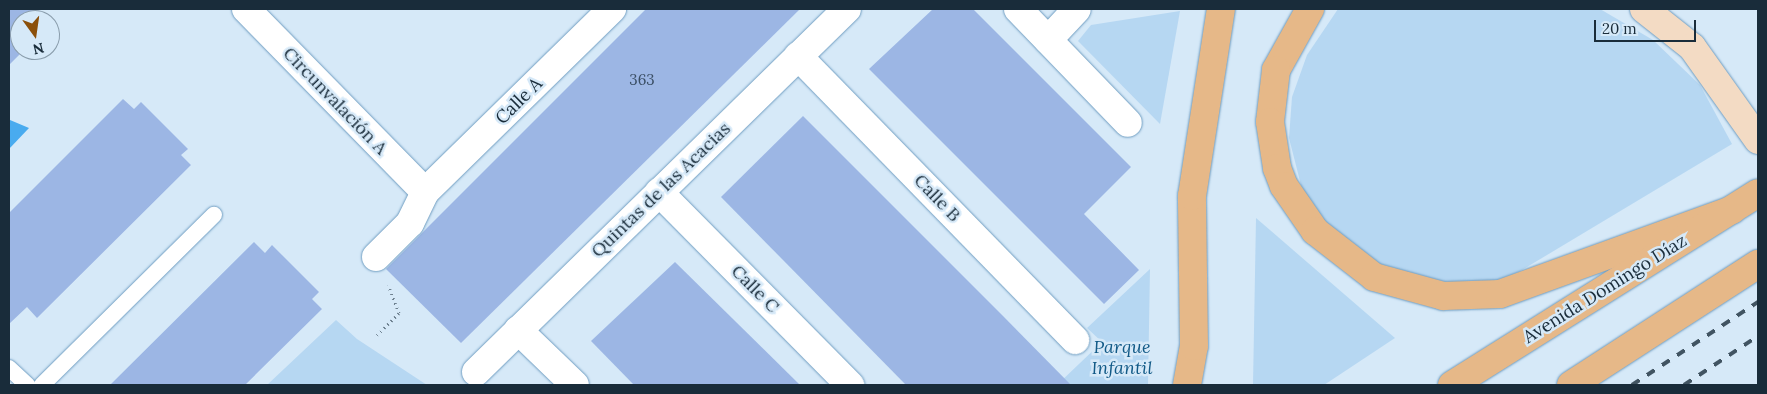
<!DOCTYPE html>
<meta charset="utf-8">
<style>
body{margin:0}
#map{position:relative;width:1767px;height:394px;overflow:hidden;background:#d6e9f8;font-family:Lora,serif}
div>[style]{position:absolute}
.green>*{inset:0;background:#b6d7f2}
.water>*{inset:0;background:#49abef}
.building>*{inset:0;background:#9cb6e4}
.path>*{height:3px;margin-top:-1.5px;transform-origin:0;background:repeating-linear-gradient(90deg,#6e8190 0 1px,transparent 0 5px)}
.roads{filter:drop-shadow(0 0 1px #6f9dc1) drop-shadow(0 0 1px #6f9dc1)}
.lane>*{height:16px;margin:-8px;padding:0 8px;transform-origin:8px;border-radius:8px;background:#fff}
.street>*{height:28px;margin:-14px;padding:0 14px;transform-origin:14px;border-radius:14px;background:#fff}
.secondary>*{height:28px;margin:-14px;padding:0 14px;transform-origin:14px;border-radius:14px;background:#f3dbc4}
.primary>*{height:28px;margin:-14px;padding:0 14px;transform-origin:14px;border-radius:14px;background:#e6b888}
.rail>*{height:4px;margin-top:-2px;transform-origin:0;background:repeating-linear-gradient(90deg,#415462 0 9px,transparent 0 18px)}
span{translate:-50% -50%;white-space:nowrap;text-align:center;line-height:1.15;-webkit-text-stroke:5px #d6e9f8;paint-order:stroke}
.number-label{font-size:15px;color:#3a4e64}
.number-label span{-webkit-text-stroke-width:0}
.street-label{font-size:18px;color:#192c3a}
.park-label{font-size:18px;color:#125a87;font-style:italic}
.frame{position:absolute;inset:0;border:10px solid #192c3a;pointer-events:none}
.north{position:absolute;left:10px;top:10px;width:50px;height:50px;box-sizing:border-box;background:#d6e9f8;border:1px solid #8a9dac;border-radius:50%;rotate:166deg;font-size:14px;font-weight:700;line-height:20px;text-align:center;color:#192c3a}
.north::after{content:'';display:block;margin:auto;width:18px;height:22px;background:#8b500b;clip-path:polygon(50% 0,100% 100%,50% 72%,0 100%)}
.scale{position:absolute;left:1594px;top:20px;width:102px;height:22px;box-sizing:border-box;border:2px solid #192c3a;border-top:0;padding-left:6px;font-size:15px;line-height:18px;white-space:nowrap;color:#192c3a;-webkit-text-stroke:4px #d6e9f8;paint-order:stroke}
</style>
<div id="map">
<div class="green">
<div style="clip-path:polygon(1338px 9px,1600px 9px,1653px 40px,1700px 85px,1732px 144px,1492px 288px,1396px 278px,1337px 238px,1303px 193px,1289px 138px,1292px 97px,1307px 55px)"></div>
<div style="clip-path:polygon(1180px 11px,1160px 124px,1078px 41px,1091px 25px)"></div>
<div style="clip-path:polygon(1256px 218px,1395px 338px,1324px 385px,1253px 385px)"></div>
<div style="clip-path:polygon(1150px 269px,1148px 385px,1057px 385px,1102px 342px,1087px 328px)"></div>
<div style="clip-path:polygon(336px 320px,357px 339px,427px 385px,267px 385px)"></div>
</div>
<div class="water">
<div style="clip-path:polygon(10px 120px,29px 128px,9px 149px,9px 122px)"></div>
</div>
<div class="building">
<div style="clip-path:polygon(9px 9px,33px 9px,45px 20px,20px 20px,20px 50px,24px 50px,9px 65px)"></div>
<div style="clip-path:polygon(646px 9px,800px 9px,461px 343px,386px 269px)"></div>
<div style="clip-path:polygon(933px 9px,973px 9px,1131px 167px,1084px 214px,1139px 270px,1104px 304px,869px 69px)"></div>
<div style="clip-path:polygon(123px 99px,134px 109px,141px 102px,188px 149px,181px 155px,191px 165px,37px 318px,27px 307px,9px 324px,9px 213px)"></div>
<div style="clip-path:polygon(803px 116px,1002px 315px,1071px 385px,906px 385px,721px 197px)"></div>
<div style="clip-path:polygon(254px 242px,265px 253px,272px 245px,319px 292px,312px 299px,322px 309px,245px 385px,110px 385px)"></div>
<div style="clip-path:polygon(675px 262px,800px 385px,634px 385px,591px 341px)"></div>
</div>
<div class="path">
<div style="left:377px;top:335px;width:31px;rotate:-45deg"></div>
<div style="left:399px;top:313px;width:30px;rotate:-111deg"></div>
</div>
<div class="roads">
<div class="lane">
<div style="left:9px;top:368px;width:25px;rotate:43deg"></div>
<div style="left:42px;top:385px;width:242px;rotate:-44.7deg"></div>
</div>
<div class="street">
<div style="left:246px;top:9px;width:256px;rotate:45.6deg"></div>
<div style="left:1018px;top:9px;width:158px;rotate:46deg"></div>
<div style="left:1048px;top:40px;width:42px;rotate:-46.9deg"></div>
<div style="left:798px;top:56px;width:397px;rotate:45.7deg"></div>
<div style="left:659px;top:192px;width:272px;rotate:45.3deg"></div>
<div style="left:376px;top:257px;width:48px;rotate:-45deg"></div>
<div style="left:410px;top:223px;width:34px;rotate:-64deg"></div>
<div style="left:425px;top:192px;width:262px;rotate:-44.4deg"></div>
<div style="left:518px;top:330px;width:79px;rotate:44deg"></div>
<div style="left:476px;top:372px;width:519px;rotate:-44.38deg"></div>
</div>
<div class="secondary">
<div style="left:1644px;top:9px;width:61px;rotate:38.4deg"></div>
<div style="left:1692px;top:47px;width:114px;rotate:54.6deg"></div>
</div>
<div class="primary">
<div style="left:1310px;top:9px;width:70px;rotate:119.1deg"></div>
<div style="left:1276px;top:70px;width:52px;rotate:96.6deg"></div>
<div style="left:1270px;top:122px;width:47px;rotate:81.3deg"></div>
<div style="left:1277px;top:168px;width:19px;rotate:69deg"></div>
<div style="left:1284px;top:186px;width:55px;rotate:55.4deg"></div>
<div style="left:1315px;top:231px;width:75px;rotate:37.9deg"></div>
<div style="left:1374px;top:277px;width:72px;rotate:15.4deg"></div>
<div style="left:1443px;top:296px;width:57px;rotate:-2deg"></div>
<div style="left:1500px;top:294px;width:247px;rotate:-19.9deg"></div>
<div style="left:1187px;top:385px;width:40px;rotate:-80deg"></div>
<div style="left:1194px;top:346px;width:150px;rotate:-90.8deg"></div>
<div style="left:1192px;top:196px;width:189px;rotate:-81.2deg"></div>
<div style="left:1452px;top:385px;width:361px;rotate:-32.1deg"></div>
<div style="left:1571px;top:385px;width:223px;rotate:-32.9deg"></div>
</div>
</div>
<div class="rail">
<div style="left:1632px;top:385px;width:151px;rotate:-33.4deg"></div>
<div style="left:1684px;top:385px;width:89px;rotate:-33.5deg"></div>
</div>
<div class="number-label">
<span style="left:642px;top:80px">363</span>
</div>
<div class="street-label">
<span style="left:335px;top:101px;rotate:46deg">Circunvalación A</span>
<span style="left:519px;top:101px;rotate:-45deg">Calle A</span>
<span style="left:661px;top:190px;rotate:-44deg">Quintas de las Acacias</span>
<span style="left:937px;top:198px;rotate:46deg">Calle B</span>
<span style="left:755px;top:289px;rotate:45deg">Calle C</span>
<span style="left:1605px;top:289px;rotate:-32deg">Avenida Domingo Díaz</span>
</div>
<div class="park-label">
<span style="left:1122px;top:358px">Parque<br>Infantil</span>
</div>
<div class="frame"></div>
<div class="north">N</div>
<div class="scale">20 m</div>
</div>
